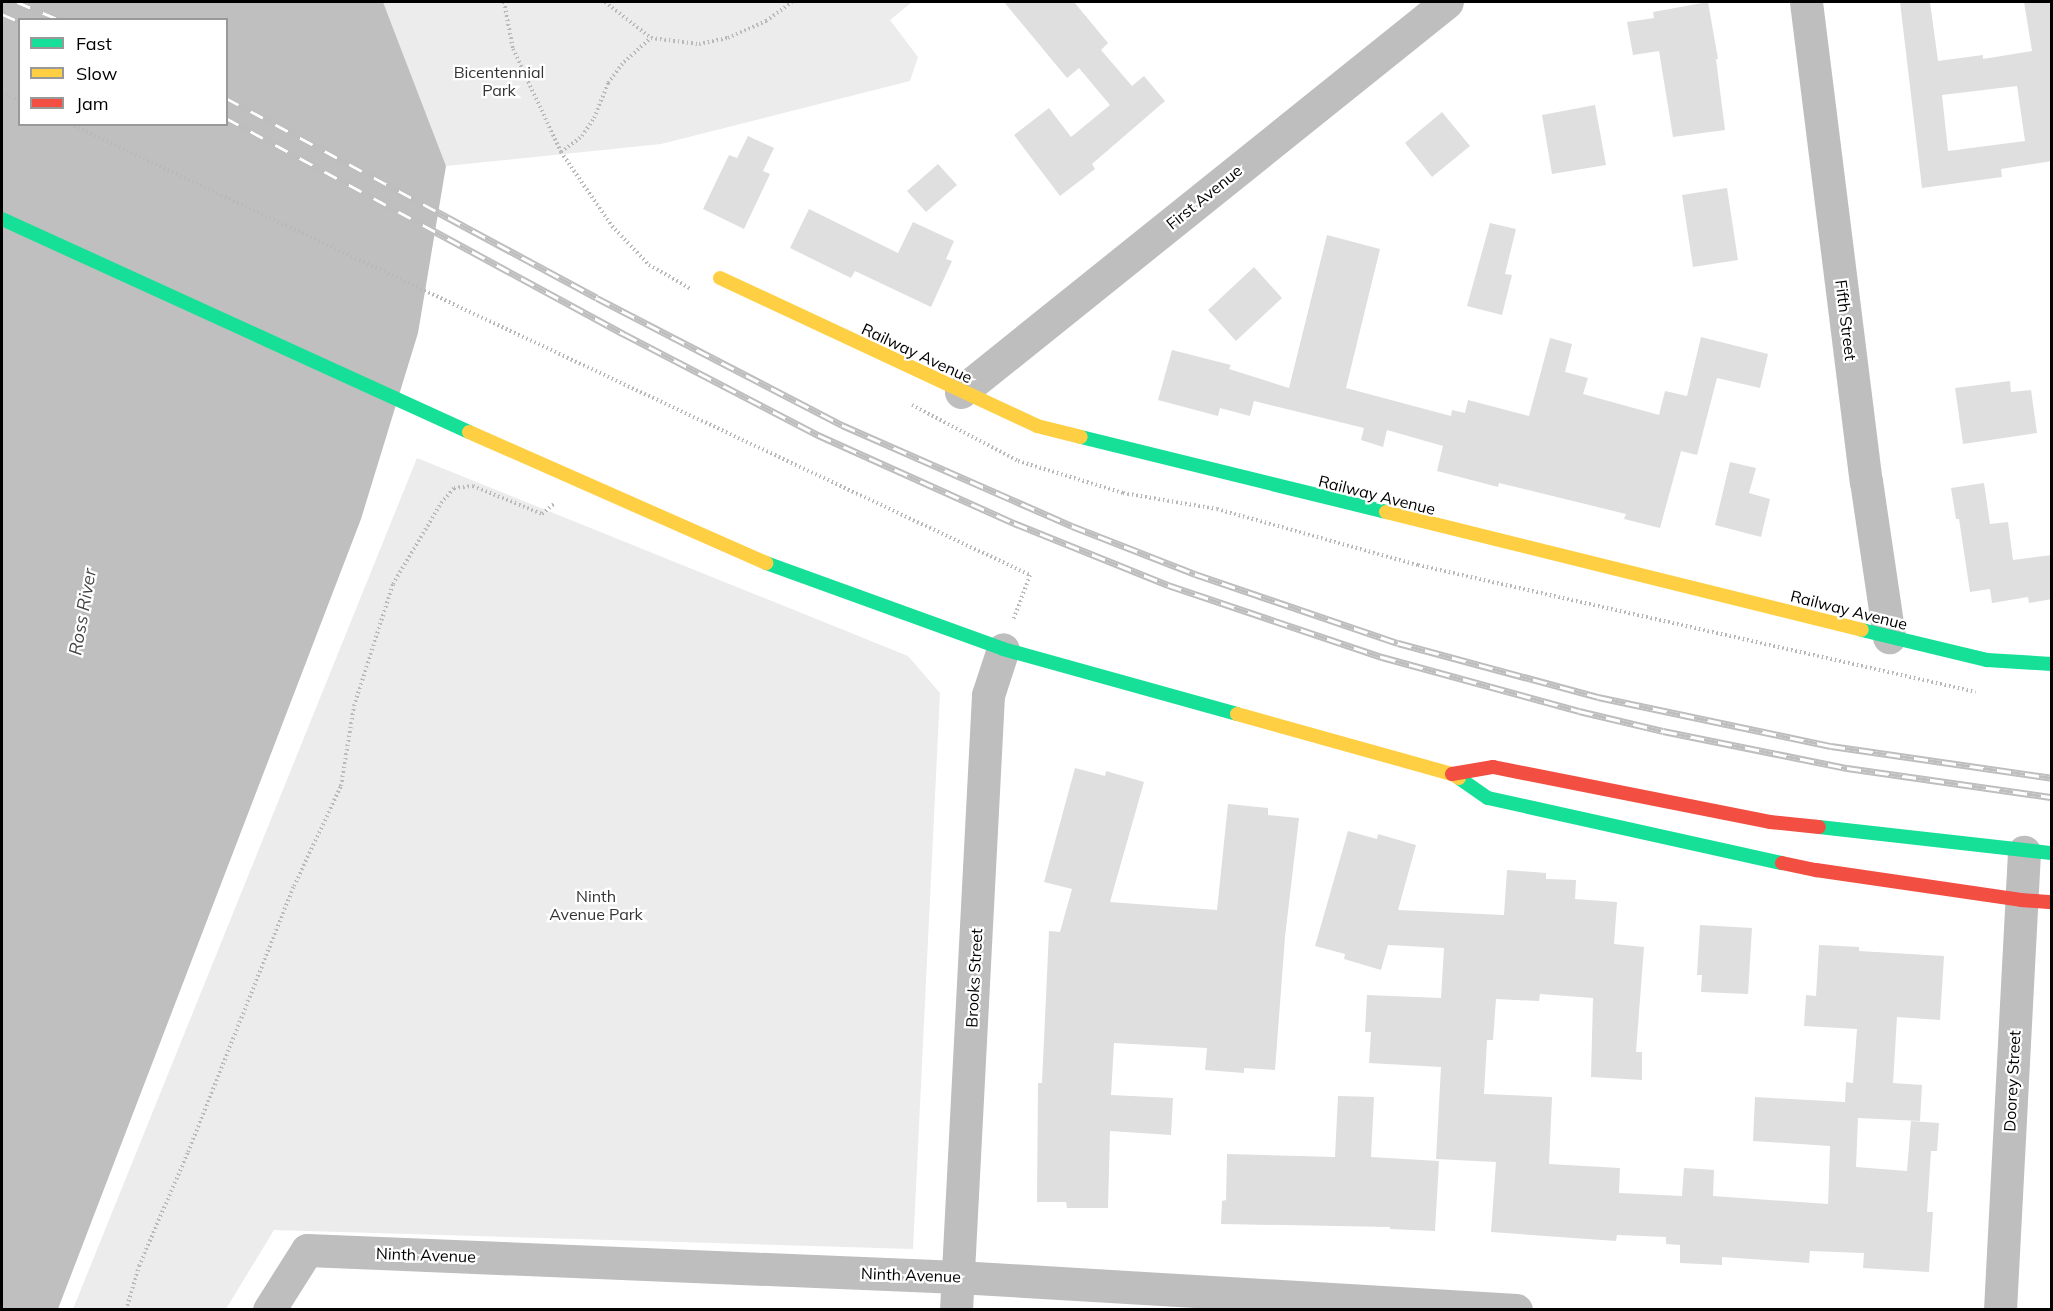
<!DOCTYPE html>
<style>
body{margin:0}
#map{position:relative;width:2053px;height:1311px;overflow:hidden;background:#fff;font-family:Mulish,sans-serif}
div>[style]{position:absolute}
.green>*{inset:0;background:#ececec}
.water>*{inset:0;background:#bfbfbf}
.building>*{inset:0;background:#dfdfdf}
.path>*{height:4px;margin-top:-2px;transform-origin:0;background:repeating-linear-gradient(90deg,#b9b9b9 0 1.5px,transparent 0 4.5px)}
.street>*{height:33px;margin:-16.5px;padding:0 16.5px;transform-origin:16.5px;border-radius:16.5px;background:#bebebe}
.fast>*{height:14px;margin:-7px;padding:0 7px;transform-origin:7px;border-radius:7px;background:#16e098}
.slow>*{height:14px;margin:-7px;padding:0 7px;transform-origin:7px;border-radius:7px;background:#ffcf43}
.jam>*{height:14px;margin:-7px;padding:0 7px;transform-origin:7px;border-radius:7px;background:#f24e42}
.rail>*{height:7px;margin-top:-3.5px;transform-origin:0;background:repeating-linear-gradient(90deg,#fff 0 14px,#bebebe 0 28px);box-sizing:border-box;border-block:2px solid #bebebe}
span{translate:-50% -50%;white-space:nowrap;text-align:center;line-height:1.15;-webkit-text-stroke:4.5px #fff;paint-order:stroke}
.park-label{font-size:16px;color:#333}
.street-label{font-size:16px;color:#000}
.water-label{font-size:18px;color:#444;font-style:italic}
.frame{position:absolute;inset:0;border:3px solid #000;pointer-events:none}
.legend{position:absolute;left:18px;top:18px;width:210px;height:108px;box-sizing:border-box;background:#fff;border:2px solid #999;margin:0;padding:8px 10px;list-style:none;font-size:18px;color:#000}
.legend li{display:flex;align-items:center;gap:12px;height:30px}
.legend b{width:30px;border:2px solid #999}
</style>
<div id="map">
<div class="green">
<div style="clip-path:polygon(383px 2px,912px 2px,890px 20px,918px 57px,910px 81px,661px 144px,446px 166px)"></div>
<div style="clip-path:polygon(417px 458px,908px 656px,940px 693px,913px 1249px,274px 1230px,226px 1309px,73px 1309px)"></div>
</div>
<div class="water">
<div style="clip-path:polygon(evenodd,2px 2px,383px 2px,446px 166px,418px 333px,361px 519px,58px 1309px,2px 1310px,2px 2px,20px 20px,226px 20px,226px 124px,20px 124px,20px 20px)"></div>
</div>
<div class="building">
<div style="clip-path:polygon(1004px 2px,1074px 2px,1108px 43px,1101px 50px,1132px 86px,1144px 76px,1165px 101px,1092px 164px,1095px 169px,1060px 196px,1014px 135px,1049px 108px,1071px 137px,1110px 105px,1079px 68px,1067px 78px)"></div>
<div style="clip-path:polygon(1708px 2px,1718px 59px,1716px 59px,1725px 130px,1673px 137px,1659px 51px,1633px 55px,1627px 22px,1654px 18px,1653px 12px)"></div>
<div style="clip-path:polygon(evenodd,1900px 2px,1930px 2px,1938px 61px,1983px 55px,1983px 59px,2032px 51px,2024px 2px,2052px 2px,2052px 161px,2001px 169px,2002px 177px,1922px 188px,1900px 2px,2017px 86px,2025px 141px,1948px 151px,1942px 95px,2017px 86px)"></div>
<div style="clip-path:polygon(1595px 105px,1606px 165px,1552px 174px,1542px 115px)"></div>
<div style="clip-path:polygon(1442px 112px,1470px 146px,1432px 177px,1405px 143px)"></div>
<div style="clip-path:polygon(748px 136px,774px 148px,763px 171px,770px 174px,744px 229px,703px 209px,729px 155px,737px 158px)"></div>
<div style="clip-path:polygon(938px 164px,957px 185px,926px 212px,907px 191px)"></div>
<div style="clip-path:polygon(1727px 188px,1738px 260px,1693px 267px,1682px 195px)"></div>
<div style="clip-path:polygon(809px 209px,898px 253px,913px 222px,954px 241px,946px 259px,952px 261px,931px 307px,855px 271px,851px 278px,790px 248px)"></div>
<div style="clip-path:polygon(1490px 223px,1516px 229px,1505px 274px,1512px 275px,1502px 315px,1467px 306px)"></div>
<div style="clip-path:polygon(1327px 235px,1380px 249px,1346px 388px,1451px 416px,1452px 410px,1465px 413px,1468px 400px,1529px 416px,1550px 338px,1572px 344px,1565px 372px,1588px 378px,1583px 394px,1659px 415px,1665px 391px,1687px 396px,1701px 337px,1768px 354px,1760px 388px,1717px 378px,1697px 455px,1681px 451px,1660px 528px,1624px 519px,1626px 514px,1499px 483px,1498px 487px,1437px 471px,1443px 446px,1387px 430px,1383px 447px,1361px 440px,1364px 428px,1254px 401px,1250px 416px,1220px 408px,1218px 416px,1158px 400px,1172px 350px,1231px 365px,1229px 369px,1289px 388px)"></div>
<div style="clip-path:polygon(1254px 267px,1282px 298px,1236px 341px,1208px 310px)"></div>
<div style="clip-path:polygon(2010px 381px,2011px 392px,2031px 390px,2037px 433px,1963px 444px,1955px 388px)"></div>
<div style="clip-path:polygon(1730px 462px,1756px 468px,1749px 493px,1770px 499px,1761px 537px,1715px 525px)"></div>
<div style="clip-path:polygon(1984px 483px,1990px 524px,2008px 522px,2013px 560px,2052px 555px,2052px 599px,2029px 603px,2028px 597px,1992px 603px,1990px 589px,1970px 592px,1959px 519px,1956px 519px,1951px 488px)"></div>
<div style="clip-path:polygon(1075px 768px,1105px 776px,1106px 771px,1144px 782px,1110px 902px,1217px 910px,1228px 804px,1268px 808px,1268px 815px,1299px 818px,1285px 937px,1275px 1070px,1244px 1068px,1244px 1073px,1205px 1070px,1207px 1048px,1114px 1043px,1111px 1095px,1173px 1098px,1171px 1135px,1110px 1131px,1108px 1208px,1067px 1208px,1066px 1202px,1037px 1202px,1038px 1083px,1042px 1083px,1049px 931px,1060px 932px,1072px 889px,1044px 882px)"></div>
<div style="clip-path:polygon(1348px 831px,1377px 839px,1378px 834px,1416px 845px,1398px 910px,1504px 915px,1507px 870px,1546px 873px,1546px 879px,1576px 880px,1575px 899px,1617px 902px,1614px 944px,1644px 947px,1636px 1052px,1642px 1052px,1642px 1080px,1591px 1077px,1593px 998px,1540px 994px,1539px 1001px,1496px 999px,1493px 1040px,1487px 1040px,1484px 1094px,1552px 1097px,1549px 1164px,1620px 1168px,1619px 1193px,1682px 1196px,1684px 1168px,1714px 1170px,1713px 1196px,1828px 1204px,1830px 1146px,1753px 1141px,1755px 1097px,1845px 1102px,1846px 1082px,1853px 1083px,1857px 1029px,1804px 1026px,1806px 995px,1816px 996px,1819px 945px,1859px 947px,1859px 951px,1944px 956px,1940px 1020px,1897px 1017px,1893px 1083px,1922px 1085px,1920px 1121px,1858px 1118px,1856px 1167px,1907px 1171px,1911px 1121px,1939px 1123px,1937px 1151px,1931px 1151px,1927px 1212px,1933px 1212px,1929px 1272px,1863px 1268px,1864px 1253px,1810px 1251px,1809px 1263px,1722px 1257px,1722px 1265px,1680px 1263px,1680px 1245px,1666px 1244px,1666px 1237px,1617px 1235px,1616px 1241px,1491px 1232px,1496px 1162px,1436px 1159px,1441px 1067px,1369px 1063px,1371px 1032px,1365px 1032px,1367px 995px,1441px 998px,1444px 948px,1388px 945px,1381px 970px,1344px 959px,1345px 954px,1315px 946px)"></div>
<div style="clip-path:polygon(1700px 925px,1752px 928px,1748px 994px,1701px 992px,1702px 975px,1697px 975px)"></div>
<div style="clip-path:polygon(1338px 1096px,1374px 1097px,1371px 1157px,1439px 1161px,1435px 1231px,1390px 1229px,1390px 1227px,1221px 1224px,1222px 1201px,1226px 1200px,1227px 1154px,1335px 1157px)"></div>
</div>
<div class="path">
<div style="left:504px;top:2px;width:48px;rotate:79.2deg"></div>
<div style="left:513px;top:49px;width:114px;rotate:65deg"></div>
<div style="left:561px;top:152px;width:90px;rotate:55.4deg"></div>
<div style="left:612px;top:226px;width:54px;rotate:46.5deg"></div>
<div style="left:649px;top:265px;width:48px;rotate:29.7deg"></div>
<div style="left:605px;top:2px;width:58px;rotate:38deg"></div>
<div style="left:651px;top:38px;width:48px;rotate:7.1deg"></div>
<div style="left:699px;top:44px;width:30px;rotate:-12deg"></div>
<div style="left:728px;top:38px;width:42px;rotate:-24.1deg"></div>
<div style="left:766px;top:21px;width:32px;rotate:-36deg"></div>
<div style="left:2px;top:92px;width:20px;rotate:27deg"></div>
<div style="left:70px;top:124px;width:1061px;rotate:25.16deg"></div>
<div style="left:1030px;top:575px;width:49px;rotate:110.3deg"></div>
<div style="left:561px;top:152px;width:26px;rotate:-37deg"></div>
<div style="left:582px;top:136px;width:22px;rotate:-56deg"></div>
<div style="left:594px;top:118px;width:38px;rotate:-68deg"></div>
<div style="left:608px;top:83px;width:26px;rotate:-53deg"></div>
<div style="left:624px;top:62px;width:36px;rotate:-42deg"></div>
<div style="left:912px;top:405px;width:120px;rotate:27.8deg"></div>
<div style="left:1018px;top:461px;width:110px;rotate:16.9deg"></div>
<div style="left:1123px;top:493px;width:95px;rotate:9.7deg"></div>
<div style="left:1217px;top:509px;width:209px;rotate:15.6deg"></div>
<div style="left:1418px;top:565px;width:572px;rotate:12.82deg"></div>
<div style="left:126px;top:1310px;width:46px;rotate:-73.5deg"></div>
<div style="left:139px;top:1266px;width:124px;rotate:-66.7deg"></div>
<div style="left:188px;top:1152px;width:286px;rotate:-68.3deg"></div>
<div style="left:294px;top:886px;width:110px;rotate:-64.8deg"></div>
<div style="left:341px;top:786px;width:81px;rotate:-80.8deg"></div>
<div style="left:354px;top:706px;width:128px;rotate:-72.3deg"></div>
<div style="left:393px;top:584px;width:94px;rotate:-59.3deg"></div>
<div style="left:441px;top:503px;width:20px;rotate:-49deg"></div>
<div style="left:454px;top:488px;width:19px;rotate:-6deg"></div>
<div style="left:473px;top:486px;width:74px;rotate:22.1deg"></div>
<div style="left:542px;top:514px;width:16px;rotate:-40deg"></div>
</div>
<div class="street">
<div style="left:1806px;top:2px;width:483px;rotate:82.9deg"></div>
<div style="left:1866px;top:481px;width:158px;rotate:81.6deg"></div>
<div style="left:961px;top:392px;width:623px;rotate:-38.75deg"></div>
<div style="left:269px;top:1310px;width:71px;rotate:-57.7deg"></div>
<div style="left:307px;top:1250px;width:652px;rotate:2.37deg"></div>
<div style="left:958px;top:1277px;width:559px;rotate:3.38deg"></div>
<div style="left:956px;top:1310px;width:616px;rotate:-87.02deg"></div>
<div style="left:988px;top:695px;width:48px;rotate:-71.9deg"></div>
<div style="left:2000px;top:1310px;width:459px;rotate:-87deg"></div>
</div>
<div class="fast">
<div style="left:2px;top:219px;width:513px;rotate:24.52deg"></div>
<div style="left:1081px;top:437px;width:314px;rotate:13.8deg"></div>
<div style="left:766px;top:563px;width:252px;rotate:19.9deg"></div>
<div style="left:1003px;top:649px;width:243px;rotate:15.5deg"></div>
<div style="left:1862px;top:630px;width:129px;rotate:13.5deg"></div>
<div style="left:1987px;top:660px;width:65px;rotate:3.5deg"></div>
<div style="left:1459px;top:778px;width:35px;rotate:35deg"></div>
<div style="left:1488px;top:798px;width:301px;rotate:12.5deg"></div>
<div style="left:1819px;top:827px;width:234px;rotate:6.4deg"></div>
</div>
<div class="slow">
<div style="left:720px;top:278px;width:350px;rotate:25deg"></div>
<div style="left:1037px;top:426px;width:45px;rotate:14deg"></div>
<div style="left:469px;top:432px;width:325px;rotate:23.8deg"></div>
<div style="left:1386px;top:512px;width:490px;rotate:13.9deg"></div>
<div style="left:1237px;top:714px;width:223px;rotate:15.6deg"></div>
<div style="left:1452px;top:774px;width:8px;rotate:30deg"></div>
</div>
<div class="jam">
<div style="left:1452px;top:774px;width:42px;rotate:-9.7deg"></div>
<div style="left:1493px;top:767px;width:282px;rotate:11.2deg"></div>
<div style="left:1770px;top:822px;width:49px;rotate:5.8deg"></div>
<div style="left:1782px;top:863px;width:35px;rotate:12deg"></div>
<div style="left:1816px;top:870px;width:207px;rotate:8.3deg"></div>
<div style="left:2021px;top:900px;width:31px;rotate:4deg"></div>
</div>
<div class="rail">
<div style="left:17px;top:2px;width:47px;rotate:22.7deg"></div>
<div style="left:2px;top:14px;width:20px;rotate:24deg"></div>
<div style="left:226px;top:98px;width:421px;rotate:28.3deg"></div>
<div style="left:597px;top:298px;width:276px;rotate:27.4deg"></div>
<div style="left:842px;top:425px;width:251px;rotate:23.7deg"></div>
<div style="left:1072px;top:526px;width:132px;rotate:21.3deg"></div>
<div style="left:1195px;top:574px;width:214px;rotate:18.8deg"></div>
<div style="left:1398px;top:643px;width:207px;rotate:15.1deg"></div>
<div style="left:1598px;top:697px;width:238px;rotate:11.9deg"></div>
<div style="left:1831px;top:746px;width:223px;rotate:8.2deg"></div>
<div style="left:226px;top:118px;width:453px;rotate:28.5deg"></div>
<div style="left:624px;top:334px;width:219px;rotate:27.5deg"></div>
<div style="left:818px;top:435px;width:215px;rotate:24.2deg"></div>
<div style="left:1014px;top:523px;width:166px;rotate:21.9deg"></div>
<div style="left:1168px;top:585px;width:226px;rotate:18.6deg"></div>
<div style="left:1382px;top:657px;width:204px;rotate:15.3deg"></div>
<div style="left:1579px;top:711px;width:86px;rotate:13.4deg"></div>
<div style="left:1663px;top:731px;width:188px;rotate:11.4deg"></div>
<div style="left:1847px;top:768px;width:207px;rotate:8.1deg"></div>
</div>
<div class="park-label">
<span style="left:499px;top:81px">Bicentennial<br>Park</span>
<span style="left:596px;top:905px">Ninth<br>Avenue Park</span>
</div>
<div class="street-label">
<span style="left:1204px;top:197px;rotate:-39deg">First Avenue</span>
<span style="left:1846px;top:320px;rotate:83deg">Fifth Street</span>
<span style="left:917px;top:353px;rotate:25deg">Railway Avenue</span>
<span style="left:1377px;top:495px;rotate:14deg">Railway Avenue</span>
<span style="left:1849px;top:610px;rotate:14deg">Railway Avenue</span>
<span style="left:974px;top:978px;rotate:-87deg">Brooks Street</span>
<span style="left:2012px;top:1081px;rotate:-87deg">Doorey Street</span>
<span style="left:426px;top:1255px;rotate:2deg">Ninth Avenue</span>
<span style="left:911px;top:1275px;rotate:2deg">Ninth Avenue</span>
</div>
<div class="water-label">
<span style="left:83px;top:612px;rotate:-80deg">Ross River</span>
</div>
<div class="frame"></div>
<ul class="legend">
<li><b style="height:8px;background:#16e098"></b>Fast</li>
<li><b style="height:8px;background:#ffcf43"></b>Slow</li>
<li><b style="height:8px;background:#f24e42"></b>Jam</li>
</ul>
</div>
